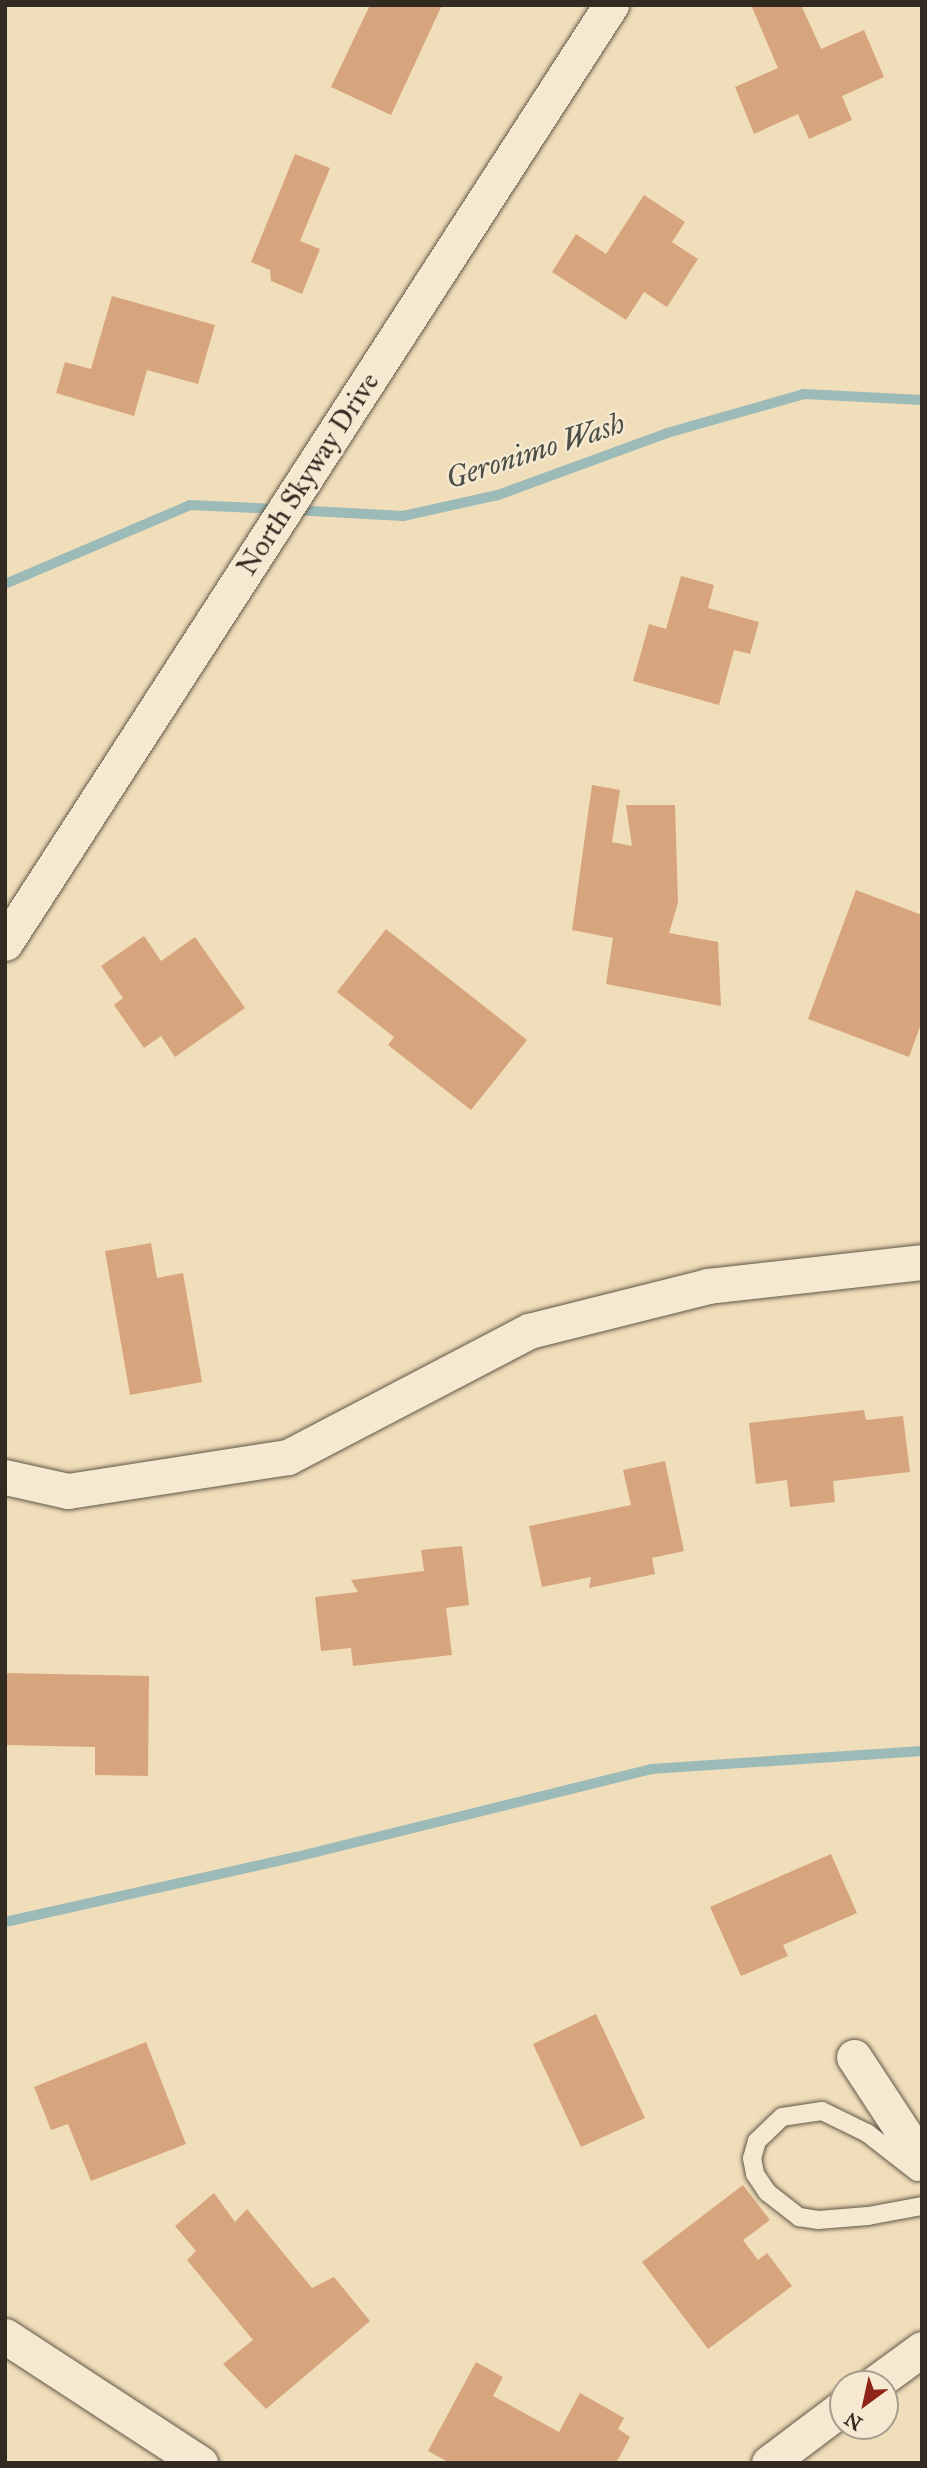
<!DOCTYPE html>
<style>
body{margin:0}
#map{position:relative;width:927px;height:2468px;overflow:hidden;background:#f0ddba;font-family:"IM FELL Great Primer",serif}
div>[style]{position:absolute}
.stream>*{height:10px;margin:-5px;padding:0 5px;transform-origin:5px;border-radius:5px;background:#9cbab7}
.building>*{inset:0;background:#d7a57d}
.roads{filter:drop-shadow(0 0 2px #625847) drop-shadow(0 0 2px #625847)}
.lane>*{height:18px;margin:-9px;padding:0 9px;transform-origin:9px;border-radius:9px;background:#f5e9d2}
.street>*{height:35px;margin:-17.5px;padding:0 17.5px;transform-origin:17.5px;border-radius:17.5px;background:#f5e9d2}
span{translate:-50% -50%;white-space:nowrap;text-align:center;line-height:1.15;-webkit-text-stroke:5px #f5e9d2;paint-order:stroke}
.street-label{font-size:28px;color:#332b21}
.water-label{font-size:30px;color:#4d4f46;font-style:italic}
.frame{position:absolute;inset:0;border:7px solid #332b21;pointer-events:none}
.north{position:absolute;left:829px;top:2370px;width:70px;height:70px;box-sizing:border-box;background:#f5e9d2;border:2px solid #a79d8b;border-radius:50%;rotate:213deg;font-size:19px;font-weight:700;line-height:28px;text-align:center;color:#332b21}
.north::after{content:'';display:block;margin:auto;width:24px;height:32px;background:#8f2418;clip-path:polygon(50% 0,100% 100%,50% 72%,0 100%)}
</style>
<div id="map">
<div class="stream">
<div style="left:293px;top:510px;width:110px;rotate:3.1deg"></div>
<div style="left:403px;top:516px;width:97px;rotate:-12.5deg"></div>
<div style="left:498px;top:495px;width:180px;rotate:-20.1deg"></div>
<div style="left:667px;top:433px;width:142px;rotate:-15.9deg"></div>
<div style="left:804px;top:394px;width:118px;rotate:2.9deg"></div>
<div style="left:5px;top:584px;width:201px;rotate:-23.1deg"></div>
<div style="left:190px;top:505px;width:87px;rotate:2.6deg"></div>
<div style="left:5px;top:1922px;width:298px;rotate:-12.6deg"></div>
<div style="left:296px;top:1857px;width:366px;rotate:-13.9deg"></div>
<div style="left:651px;top:1769px;width:272px;rotate:-3.8deg"></div>
</div>
<div class="building">
<div style="clip-path:polygon(370px 5px,442px 5px,391px 115px,331px 87px)"></div>
<div style="clip-path:polygon(751px 5px,801px 5px,821px 49px,864px 30px,884px 77px,842px 96px,852px 120px,809px 139px,798px 114px,754px 134px,735px 87px,778px 68px)"></div>
<div style="clip-path:polygon(295px 154px,330px 168px,300px 241px,320px 249px,302px 294px,271px 281px,270px 270px,251px 262px)"></div>
<div style="clip-path:polygon(644px 195px,685px 222px,672px 242px,698px 259px,667px 307px,644px 292px,626px 320px,552px 272px,576px 234px,606px 254px)"></div>
<div style="clip-path:polygon(112px 296px,215px 325px,198px 384px,147px 370px,134px 416px,56px 393px,65px 362px,91px 369px)"></div>
<div style="clip-path:polygon(681px 576px,714px 585px,708px 608px,759px 622px,750px 654px,734px 650px,719px 705px,633px 681px,649px 624px,666px 629px)"></div>
<div style="clip-path:polygon(592px 785px,620px 790px,612px 842px,632px 846px,626px 805px,675px 805px,678px 903px,669px 933px,718px 942px,721px 1006px,606px 984px,613px 938px,572px 930px)"></div>
<div style="clip-path:polygon(856px 890px,922px 915px,922px 1021px,909px 1057px,808px 1019px)"></div>
<div style="clip-path:polygon(386px 929px,527px 1040px,471px 1110px,388px 1045px,394px 1037px,337px 992px)"></div>
<div style="clip-path:polygon(144px 936px,161px 961px,195px 937px,245px 1008px,175px 1057px,161px 1036px,144px 1048px,114px 1005px,123px 998px,101px 966px)"></div>
<div style="clip-path:polygon(151px 1243px,157px 1278px,183px 1273px,202px 1382px,130px 1395px,105px 1251px)"></div>
<div style="clip-path:polygon(864px 1410px,866px 1420px,903px 1416px,910px 1472px,833px 1481px,835px 1502px,790px 1507px,787px 1480px,756px 1484px,749px 1423px)"></div>
<div style="clip-path:polygon(665px 1461px,684px 1551px,652px 1558px,655px 1574px,589px 1588px,591px 1577px,542px 1587px,529px 1526px,631px 1505px,623px 1470px)"></div>
<div style="clip-path:polygon(462px 1546px,469px 1605px,446px 1608px,452px 1655px,353px 1666px,351px 1648px,321px 1651px,315px 1597px,358px 1592px,351px 1580px,424px 1571px,421px 1550px)"></div>
<div style="clip-path:polygon(5px 1673px,149px 1676px,148px 1776px,95px 1775px,95px 1747px,5px 1745px)"></div>
<div style="clip-path:polygon(831px 1854px,857px 1913px,783px 1945px,788px 1956px,741px 1976px,710px 1907px)"></div>
<div style="clip-path:polygon(596px 2014px,645px 2118px,581px 2147px,533px 2044px)"></div>
<div style="clip-path:polygon(146px 2042px,186px 2144px,91px 2181px,68px 2124px,51px 2130px,34px 2087px)"></div>
<div style="clip-path:polygon(743px 2185px,770px 2220px,743px 2240px,758px 2260px,767px 2253px,792px 2286px,708px 2349px,642px 2262px)"></div>
<div style="clip-path:polygon(214px 2193px,235px 2222px,247px 2209px,312px 2288px,334px 2277px,370px 2321px,266px 2409px,223px 2364px,253px 2340px,187px 2260px,196px 2251px,175px 2226px)"></div>
<div style="clip-path:polygon(476px 2362px,503px 2377px,493px 2396px,559px 2432px,580px 2393px,624px 2418px,618px 2429px,630px 2437px,616px 2463px,450px 2463px,428px 2451px)"></div>
</div>
<div class="roads">
<div class="lane">
<div style="left:917px;top:2172px;width:63px;rotate:-142deg"></div>
<div style="left:867px;top:2133px;width:50px;rotate:-153.9deg"></div>
<div style="left:822px;top:2111px;width:40px;rotate:171.5deg"></div>
<div style="left:782px;top:2117px;width:35px;rotate:136deg"></div>
<div style="left:757px;top:2141px;width:18px;rotate:106deg"></div>
<div style="left:752px;top:2158px;width:16px;rotate:79deg"></div>
<div style="left:755px;top:2174px;width:22px;rotate:56deg"></div>
<div style="left:767px;top:2192px;width:41px;rotate:38deg"></div>
<div style="left:799px;top:2217px;width:19px;rotate:9deg"></div>
<div style="left:818px;top:2220px;width:50px;rotate:-4.6deg"></div>
<div style="left:868px;top:2216px;width:55px;rotate:-10.5deg"></div>
</div>
<div class="street">
<div style="left:5px;top:943px;width:1117px;rotate:-57.14deg"></div>
<div style="left:5px;top:1477px;width:65px;rotate:12.5deg"></div>
<div style="left:68px;top:1491px;width:223px;rotate:-8.8deg"></div>
<div style="left:288px;top:1457px;width:272px;rotate:-27.6deg"></div>
<div style="left:529px;top:1331px;width:185px;rotate:-14.1deg"></div>
<div style="left:708px;top:1286px;width:215px;rotate:-6.4deg"></div>
<div style="left:854px;top:2057px;width:124px;rotate:56.8deg"></div>
<div style="left:5px;top:2336px;width:233px;rotate:33.1deg"></div>
<div style="left:874px;top:2384px;width:59px;rotate:-36.1deg"></div>
<div style="left:769px;top:2463px;width:93px;rotate:-37.1deg"></div>
</div>
</div>
<div class="street-label">
<span style="left:308px;top:474px;rotate:-57deg">North Skyway Drive</span>
</div>
<div class="water-label">
<span style="left:535px;top:451px;rotate:-18deg">Geronimo Wash</span>
</div>
<div class="frame"></div>
<div class="north">N</div>
</div>
